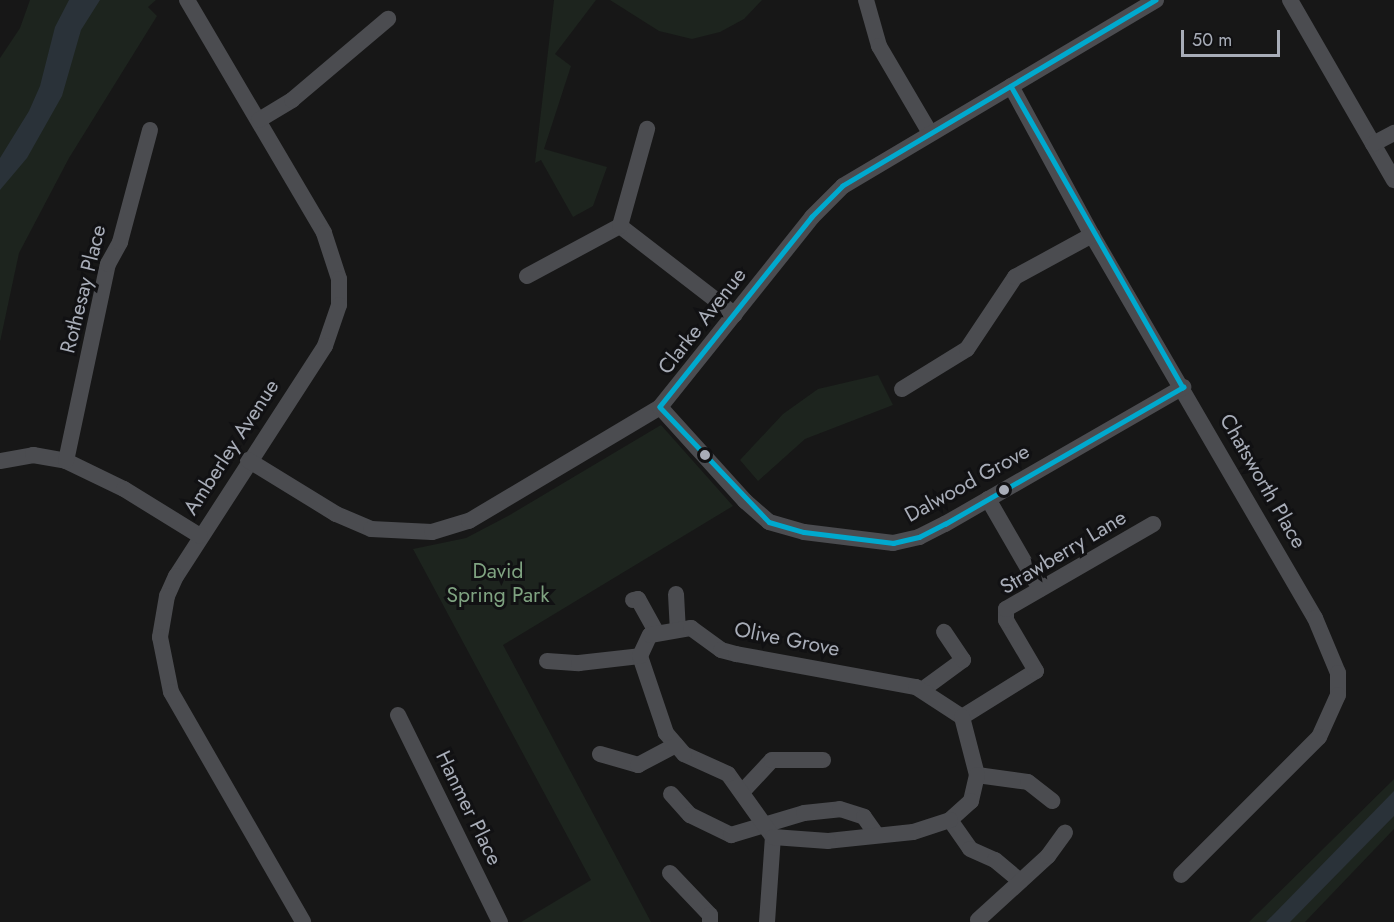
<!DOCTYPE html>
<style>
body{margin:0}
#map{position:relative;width:1394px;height:922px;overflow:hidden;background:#171717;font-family:Jost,sans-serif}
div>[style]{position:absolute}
.green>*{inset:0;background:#1d241e}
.water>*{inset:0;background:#2a3239}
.minor>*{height:16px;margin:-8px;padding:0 8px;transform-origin:8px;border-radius:8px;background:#4b4c50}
.bus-1>*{height:4.5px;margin:-2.25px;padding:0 2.25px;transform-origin:2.25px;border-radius:2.25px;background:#00a9ce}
.dots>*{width:16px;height:16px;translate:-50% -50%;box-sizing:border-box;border:3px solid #111113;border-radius:50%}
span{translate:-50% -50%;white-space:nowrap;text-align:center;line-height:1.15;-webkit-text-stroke:6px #111113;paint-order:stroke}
.street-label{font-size:21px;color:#a8adb8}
.park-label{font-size:21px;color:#7fa381}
.scale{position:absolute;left:1181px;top:30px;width:99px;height:27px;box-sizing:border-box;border:3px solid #a8adb8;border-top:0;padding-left:8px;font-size:18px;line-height:21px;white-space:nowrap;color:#a8adb8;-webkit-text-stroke:4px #111113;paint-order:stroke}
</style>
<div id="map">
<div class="green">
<div style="clip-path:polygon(30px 0,156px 0,148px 7px,157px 16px,69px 158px,19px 253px,0 342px,0 58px,20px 28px)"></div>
<div style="clip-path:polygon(554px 0,596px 0,555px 54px,571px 66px,544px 149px,607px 167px,593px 206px,573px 217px,541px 160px,535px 163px)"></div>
<div style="clip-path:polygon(610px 0,762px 0,744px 19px,720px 32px,692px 39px,659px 31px)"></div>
<div style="clip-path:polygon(878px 375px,893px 405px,805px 439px,758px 481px,740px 460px,783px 414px,818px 389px)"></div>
<div style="clip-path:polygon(661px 425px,733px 506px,503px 645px,651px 922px,521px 922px,591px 880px,413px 549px,466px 538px,508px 516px)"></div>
<div style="clip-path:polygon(1394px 779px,1394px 829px,1305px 922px,1249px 922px)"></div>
</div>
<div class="water">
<div style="clip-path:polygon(69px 0,100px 0,81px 30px,62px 96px,27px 158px,0 190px,0 158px,29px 111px,40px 86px,55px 27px)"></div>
<div style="clip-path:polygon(1394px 791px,1394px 816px,1290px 922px,1266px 922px)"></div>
</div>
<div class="minor">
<div style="left:187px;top:0;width:270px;rotate:59.5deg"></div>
<div style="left:324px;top:233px;width:48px;rotate:71.9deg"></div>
<div style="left:339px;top:279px;width:26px;rotate:90deg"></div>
<div style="left:339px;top:305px;width:43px;rotate:108.9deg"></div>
<div style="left:325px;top:346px;width:274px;rotate:122.9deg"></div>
<div style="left:176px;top:576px;width:22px;rotate:114deg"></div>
<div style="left:167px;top:596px;width:42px;rotate:99.7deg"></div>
<div style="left:160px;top:637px;width:56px;rotate:78.7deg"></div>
<div style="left:171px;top:692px;width:265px;rotate:60.1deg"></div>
<div style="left:866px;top:0;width:48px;rotate:74.2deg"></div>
<div style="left:879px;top:46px;width:101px;rotate:59.6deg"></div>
<div style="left:1290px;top:0;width:208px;rotate:60deg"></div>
<div style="left:1011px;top:86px;width:170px;rotate:61.5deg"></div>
<div style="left:1092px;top:235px;width:443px;rotate:59.8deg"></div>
<div style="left:1315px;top:618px;width:60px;rotate:67.3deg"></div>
<div style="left:1338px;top:673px;width:22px;rotate:90deg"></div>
<div style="left:1338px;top:695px;width:46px;rotate:114.3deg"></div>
<div style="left:1319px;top:737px;width:195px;rotate:135deg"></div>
<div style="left:259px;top:120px;width:39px;rotate:-31deg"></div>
<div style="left:292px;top:100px;width:126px;rotate:-40.2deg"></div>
<div style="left:1373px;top:144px;width:24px;rotate:-28deg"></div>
<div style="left:620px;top:226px;width:145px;rotate:37.7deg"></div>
<div style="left:527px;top:276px;width:106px;rotate:-28.3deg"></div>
<div style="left:620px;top:226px;width:101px;rotate:-74.4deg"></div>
<div style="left:902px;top:389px;width:76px;rotate:-31.6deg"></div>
<div style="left:967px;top:349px;width:87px;rotate:-56.3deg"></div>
<div style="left:1015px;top:277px;width:88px;rotate:-28.6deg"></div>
<div style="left:660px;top:407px;width:127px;rotate:47.9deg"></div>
<div style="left:745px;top:501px;width:32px;rotate:41deg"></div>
<div style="left:769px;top:522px;width:36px;rotate:16deg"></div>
<div style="left:804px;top:532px;width:90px;rotate:7deg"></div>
<div style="left:893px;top:543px;width:27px;rotate:-13deg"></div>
<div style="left:919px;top:537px;width:29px;rotate:-27deg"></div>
<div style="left:945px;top:524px;width:275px;rotate:-29.9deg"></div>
<div style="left:248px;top:460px;width:103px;rotate:31.5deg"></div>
<div style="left:336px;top:514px;width:38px;rotate:23deg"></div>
<div style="left:371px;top:529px;width:61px;rotate:2.8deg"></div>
<div style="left:432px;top:532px;width:39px;rotate:-17deg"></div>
<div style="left:469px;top:521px;width:222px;rotate:-30.8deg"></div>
<div style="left:660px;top:407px;width:243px;rotate:-51.3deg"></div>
<div style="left:812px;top:217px;width:44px;rotate:-45deg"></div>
<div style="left:843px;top:186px;width:364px;rotate:-30.7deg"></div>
<div style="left:0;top:461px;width:34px;rotate:-10deg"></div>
<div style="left:33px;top:455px;width:34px;rotate:10deg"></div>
<div style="left:66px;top:461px;width:64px;rotate:25.8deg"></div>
<div style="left:124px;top:489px;width:89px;rotate:31.7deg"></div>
<div style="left:66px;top:461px;width:201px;rotate:-78deg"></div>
<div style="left:108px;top:264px;width:25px;rotate:-61deg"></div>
<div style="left:120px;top:242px;width:116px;rotate:-75deg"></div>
<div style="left:988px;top:499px;width:104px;rotate:60deg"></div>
<div style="left:676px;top:594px;width:35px;rotate:87deg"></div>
<div style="left:633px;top:600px;width:5px;rotate:-11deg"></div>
<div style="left:638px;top:599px;width:39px;rotate:61deg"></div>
<div style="left:547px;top:661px;width:32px;rotate:4deg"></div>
<div style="left:579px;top:663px;width:61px;rotate:-6.5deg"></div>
<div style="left:922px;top:690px;width:51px;rotate:-36.2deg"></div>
<div style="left:963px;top:660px;width:34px;rotate:-124deg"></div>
<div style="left:398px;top:715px;width:231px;rotate:63.8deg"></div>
<div style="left:962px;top:717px;width:87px;rotate:-31.9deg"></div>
<div style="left:1036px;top:671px;width:59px;rotate:-120.5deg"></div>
<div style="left:1006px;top:620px;width:11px;rotate:-90deg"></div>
<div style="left:1006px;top:609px;width:170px;rotate:-30deg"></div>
<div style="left:600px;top:754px;width:40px;rotate:16deg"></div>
<div style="left:638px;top:765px;width:43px;rotate:-27.8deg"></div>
<div style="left:977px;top:775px;width:51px;rotate:7.8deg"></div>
<div style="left:1028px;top:782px;width:31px;rotate:38deg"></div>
<div style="left:743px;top:791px;width:42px;rotate:-46.9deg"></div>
<div style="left:772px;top:760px;width:51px"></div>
<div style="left:671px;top:794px;width:28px;rotate:48deg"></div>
<div style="left:690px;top:815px;width:46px;rotate:26deg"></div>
<div style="left:731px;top:835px;width:76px;rotate:-16.8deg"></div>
<div style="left:804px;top:813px;width:36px;rotate:-6deg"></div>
<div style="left:840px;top:809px;width:25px;rotate:18deg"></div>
<div style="left:864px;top:817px;width:21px;rotate:55deg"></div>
<div style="left:950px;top:820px;width:35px;rotate:55deg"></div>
<div style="left:970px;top:849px;width:27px;rotate:24deg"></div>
<div style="left:995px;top:860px;width:33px;rotate:40deg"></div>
<div style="left:670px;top:873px;width:58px;rotate:46.4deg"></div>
<div style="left:710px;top:915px;width:7px;rotate:90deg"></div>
<div style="left:978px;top:920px;width:95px;rotate:-42.4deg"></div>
<div style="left:1048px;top:856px;width:29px;rotate:-54deg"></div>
<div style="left:767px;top:922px;width:85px;rotate:-86deg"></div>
<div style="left:773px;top:837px;width:77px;rotate:-125.5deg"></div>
<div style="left:728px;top:774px;width:48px;rotate:-155.6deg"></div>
<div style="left:684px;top:754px;width:28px;rotate:-131deg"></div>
<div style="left:666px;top:733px;width:81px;rotate:-108.7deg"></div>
<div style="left:640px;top:656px;width:23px;rotate:-65deg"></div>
<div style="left:650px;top:635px;width:42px;rotate:-9.7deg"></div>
<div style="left:691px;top:628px;width:37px;rotate:36deg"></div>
<div style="left:721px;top:650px;width:16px;rotate:15deg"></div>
<div style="left:736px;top:654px;width:183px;rotate:10.4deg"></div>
<div style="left:916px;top:687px;width:55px;rotate:33.1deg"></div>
<div style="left:962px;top:717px;width:60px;rotate:75.5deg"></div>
<div style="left:977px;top:775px;width:27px;rotate:103deg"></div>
<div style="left:971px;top:801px;width:28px;rotate:138deg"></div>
<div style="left:950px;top:820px;width:39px;rotate:162deg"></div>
<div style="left:913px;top:832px;width:85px;rotate:174deg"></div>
<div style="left:828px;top:841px;width:55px;rotate:-175.8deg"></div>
</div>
<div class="bus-1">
<div style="left:1156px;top:0;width:364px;rotate:149.3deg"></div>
<div style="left:843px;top:186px;width:44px;rotate:135deg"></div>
<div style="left:812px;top:217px;width:243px;rotate:128.7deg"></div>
<div style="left:660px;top:407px;width:158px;rotate:46.5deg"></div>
<div style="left:769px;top:522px;width:36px;rotate:16deg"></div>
<div style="left:804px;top:532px;width:90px;rotate:7deg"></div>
<div style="left:893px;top:543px;width:27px;rotate:-13deg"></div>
<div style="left:919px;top:537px;width:29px;rotate:-27deg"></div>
<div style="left:945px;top:524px;width:275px;rotate:-29.9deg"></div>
<div style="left:1011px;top:86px;width:347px;rotate:60.3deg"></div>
</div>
<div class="dots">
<div style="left:705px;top:455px;background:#a8adb8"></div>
<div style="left:1004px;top:490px;background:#a8adb8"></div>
</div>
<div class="street-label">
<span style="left:83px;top:289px;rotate:-76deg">Rothesay Place</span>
<span style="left:702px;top:321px;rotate:-52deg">Clarke Avenue</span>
<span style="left:231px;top:447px;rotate:-57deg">Amberley Avenue</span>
<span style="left:1263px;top:481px;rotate:60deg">Chatsworth Place</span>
<span style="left:967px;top:483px;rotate:-29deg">Dalwood Grove</span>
<span style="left:1063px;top:552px;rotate:-31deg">Strawberry Lane</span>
<span style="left:787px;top:639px;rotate:11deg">Olive Grove</span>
<span style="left:469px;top:808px;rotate:64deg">Hanmer Place</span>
</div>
<div class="park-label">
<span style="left:498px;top:583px">David<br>Spring Park</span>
</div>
<div class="scale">50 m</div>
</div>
